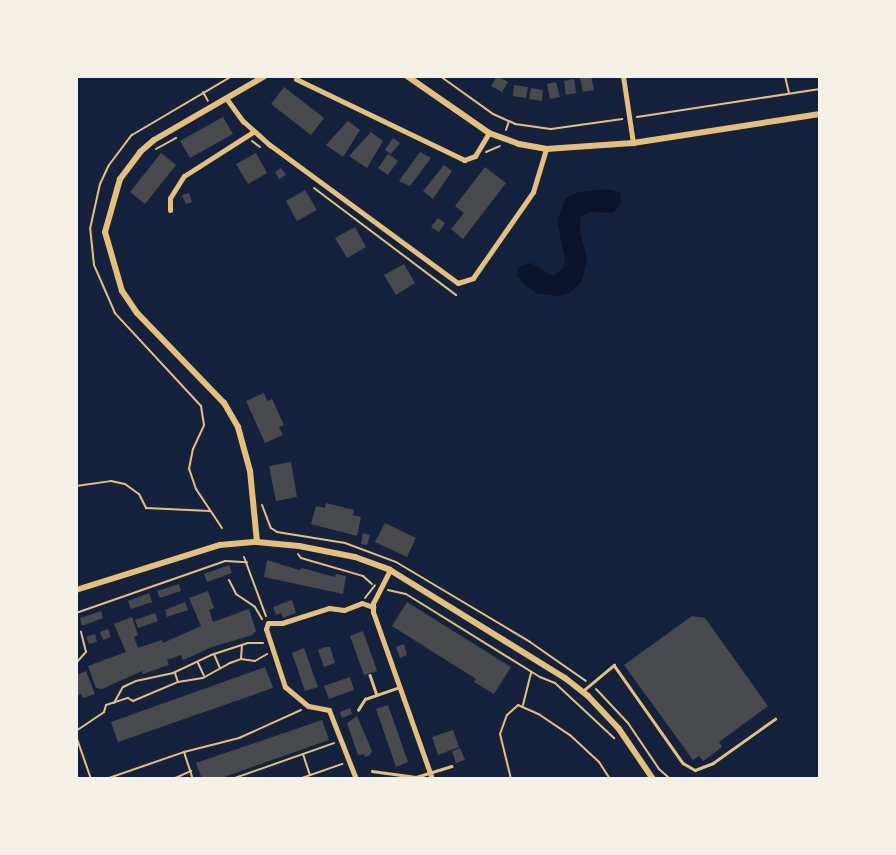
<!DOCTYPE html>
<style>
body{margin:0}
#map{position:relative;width:896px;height:855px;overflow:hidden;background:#14213d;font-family:Commissioner,sans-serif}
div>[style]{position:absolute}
.water>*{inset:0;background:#0b132b}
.building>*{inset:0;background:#48494c}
.path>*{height:2px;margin:-1px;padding:0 1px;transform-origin:1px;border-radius:1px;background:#e5c07b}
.service>*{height:2.5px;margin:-1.25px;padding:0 1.25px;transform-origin:1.25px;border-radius:1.25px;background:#e5c07b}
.minor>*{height:5px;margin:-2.5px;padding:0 2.5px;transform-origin:2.5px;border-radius:2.5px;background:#e5c07b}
.tertiary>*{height:6px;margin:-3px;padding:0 3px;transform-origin:3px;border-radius:3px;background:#e5c07b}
span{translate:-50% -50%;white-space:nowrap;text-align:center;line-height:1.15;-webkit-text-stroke:4px #f6f1e7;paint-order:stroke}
.frame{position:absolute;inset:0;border:78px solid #f6f1e7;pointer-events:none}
</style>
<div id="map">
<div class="water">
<div style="clip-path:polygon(608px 189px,620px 192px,621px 202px,617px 209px,612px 213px,590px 212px,581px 216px,580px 232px,587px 259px,582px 281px,568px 294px,559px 296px,538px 294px,525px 285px,516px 275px,520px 266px,531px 263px,553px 276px,563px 268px,565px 260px,557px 221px,566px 198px,579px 192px)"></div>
</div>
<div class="building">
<div style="clip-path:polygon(497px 76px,508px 82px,502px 92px,491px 86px)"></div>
<div style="clip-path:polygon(587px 76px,591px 76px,594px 90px,583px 92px,580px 78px)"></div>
<div style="clip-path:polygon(574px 79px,576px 93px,566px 95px,564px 81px)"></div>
<div style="clip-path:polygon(556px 82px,560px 97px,550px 99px,547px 84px)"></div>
<div style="clip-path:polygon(514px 85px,528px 87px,526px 98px,513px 96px)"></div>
<div style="clip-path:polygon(284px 87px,324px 118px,311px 135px,271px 104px)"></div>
<div style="clip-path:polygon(531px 88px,543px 90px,542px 101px,529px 99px)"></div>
<div style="clip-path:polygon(223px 117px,233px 134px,190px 158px,180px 141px)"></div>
<div style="clip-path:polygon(348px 121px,360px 130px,343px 157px,326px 145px)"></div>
<div style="clip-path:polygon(371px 132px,383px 141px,367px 168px,349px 156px)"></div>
<div style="clip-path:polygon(393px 138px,400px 143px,391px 154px,385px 150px)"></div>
<div style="clip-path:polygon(420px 152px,431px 158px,410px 186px,399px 181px)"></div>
<div style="clip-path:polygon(161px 153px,176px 165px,145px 204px,130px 192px)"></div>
<div style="clip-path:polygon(256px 153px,267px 173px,248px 184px,236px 164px)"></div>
<div style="clip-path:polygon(388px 154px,398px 161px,388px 175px,378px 168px)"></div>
<div style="clip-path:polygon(444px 165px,452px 171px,433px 199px,423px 191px)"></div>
<div style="clip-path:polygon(485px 167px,506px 183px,463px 239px,451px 229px,464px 213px,455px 206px)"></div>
<div style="clip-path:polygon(281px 168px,286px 175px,279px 179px,275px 172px)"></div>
<div style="clip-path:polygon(305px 190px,317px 210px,297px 221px,286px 201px)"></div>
<div style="clip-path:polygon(189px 193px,192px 202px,186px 204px,182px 195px)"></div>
<div style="clip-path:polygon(438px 218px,445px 223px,439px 232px,431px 227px)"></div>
<div style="clip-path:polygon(355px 227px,366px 247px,347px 258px,335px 238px)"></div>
<div style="clip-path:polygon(404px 264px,415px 283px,396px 295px,384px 275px)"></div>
<div style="clip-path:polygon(264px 393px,267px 401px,272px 399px,284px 425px,279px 427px,283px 435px,265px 443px,246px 401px)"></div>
<div style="clip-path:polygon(291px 462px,297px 497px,276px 501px,269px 466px)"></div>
<div style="clip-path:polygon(326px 503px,354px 510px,353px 515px,361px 517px,357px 536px,311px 524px,316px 506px,325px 508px)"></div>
<div style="clip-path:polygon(385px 523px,416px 538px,407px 557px,375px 542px)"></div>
<div style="clip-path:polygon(363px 533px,370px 535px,367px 545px,361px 544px)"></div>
<div style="clip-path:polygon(267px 560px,299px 570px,302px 568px,335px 577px,336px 574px,346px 576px,343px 594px,264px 577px)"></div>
<div style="clip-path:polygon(229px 565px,232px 573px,207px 582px,204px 574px)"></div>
<div style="clip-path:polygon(179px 584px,181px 591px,160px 598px,157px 591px)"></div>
<div style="clip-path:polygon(208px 591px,214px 608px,209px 610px,213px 622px,249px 609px,256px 631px,252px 635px,212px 647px,183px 660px,181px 655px,167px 660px,169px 665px,143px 674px,142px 671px,102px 689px,96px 688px,88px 666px,126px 652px,114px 624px,132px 617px,138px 635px,134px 637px,138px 648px,162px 640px,163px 643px,201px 626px,189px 598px)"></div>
<div style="clip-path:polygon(149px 593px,152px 602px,131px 609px,128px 601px)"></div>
<div style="clip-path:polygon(292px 600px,296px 613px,283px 618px,281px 613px,276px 615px,273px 607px)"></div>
<div style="clip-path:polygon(185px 602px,188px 610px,167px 617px,165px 610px)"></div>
<div style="clip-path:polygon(407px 602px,511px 667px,494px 694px,474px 682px,476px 679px,392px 626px)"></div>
<div style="clip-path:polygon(101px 611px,103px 618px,82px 626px,80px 618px)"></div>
<div style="clip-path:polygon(155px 613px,158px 621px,138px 628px,135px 620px)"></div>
<div style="clip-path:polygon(692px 616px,705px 618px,768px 706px,719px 742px,722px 747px,703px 761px,699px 756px,693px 760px,624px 665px)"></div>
<div style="clip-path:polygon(108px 629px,111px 637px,103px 640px,100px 632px)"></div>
<div style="clip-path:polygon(363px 631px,377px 671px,364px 675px,350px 636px)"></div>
<div style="clip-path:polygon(95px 634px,97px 642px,89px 644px,86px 637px)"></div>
<div style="clip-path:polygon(404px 644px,407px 655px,400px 658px,396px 647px)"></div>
<div style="clip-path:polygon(325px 647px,330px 647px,335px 663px,324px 667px,318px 650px)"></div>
<div style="clip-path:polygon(304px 648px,318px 687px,305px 691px,292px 653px)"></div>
<div style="clip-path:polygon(265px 667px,273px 688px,118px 742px,111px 722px)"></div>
<div style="clip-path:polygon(86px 671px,95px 694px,83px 698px,81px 694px,76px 696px,76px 675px)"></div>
<div style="clip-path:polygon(350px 677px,354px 690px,329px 699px,324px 686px)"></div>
<div style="clip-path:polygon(388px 705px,408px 762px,396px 767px,376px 709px)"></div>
<div style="clip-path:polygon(350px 708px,352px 714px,342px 718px,340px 712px)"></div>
<div style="clip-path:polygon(357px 716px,372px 751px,370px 755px,365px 757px,364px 754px,358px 755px,347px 723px)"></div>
<div style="clip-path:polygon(322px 720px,329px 740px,218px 779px,202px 779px,196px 763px)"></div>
<div style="clip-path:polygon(453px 730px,459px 747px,438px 755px,432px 737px)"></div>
<div style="clip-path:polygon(460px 748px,465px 760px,456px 763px,452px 751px)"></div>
</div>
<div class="path">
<div style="left:440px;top:76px;width:65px;rotate:35.6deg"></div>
<div style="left:493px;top:114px;width:24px;rotate:24deg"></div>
<div style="left:515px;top:124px;width:36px;rotate:8deg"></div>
<div style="left:551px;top:129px;width:72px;rotate:-8deg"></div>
<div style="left:785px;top:76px;width:17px;rotate:77deg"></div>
<div style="left:203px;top:92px;width:10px;rotate:61deg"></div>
<div style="left:637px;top:117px;width:185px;rotate:-8.7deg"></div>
<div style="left:506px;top:130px;width:9px;rotate:-72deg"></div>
<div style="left:252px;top:141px;width:10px;rotate:37deg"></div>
<div style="left:156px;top:149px;width:23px;rotate:-29deg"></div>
<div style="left:486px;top:152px;width:15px;rotate:-23deg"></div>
<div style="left:314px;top:188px;width:178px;rotate:37deg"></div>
<div style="left:76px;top:486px;width:35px;rotate:-8deg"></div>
<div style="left:111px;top:481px;width:14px;rotate:12deg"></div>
<div style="left:125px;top:484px;width:17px;rotate:36deg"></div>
<div style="left:139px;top:494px;width:16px;rotate:63deg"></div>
<div style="left:146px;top:508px;width:64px;rotate:2.7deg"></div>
<div style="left:262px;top:505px;width:25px;rotate:69deg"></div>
<div style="left:271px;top:528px;width:7px;rotate:34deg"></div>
<div style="left:277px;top:532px;width:69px;rotate:9.2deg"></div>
<div style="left:345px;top:543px;width:54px;rotate:20.4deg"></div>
<div style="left:396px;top:562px;width:156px;rotate:30.8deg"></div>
<div style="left:530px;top:642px;width:68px;rotate:34.9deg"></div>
<div style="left:222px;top:528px;width:47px;rotate:-123.7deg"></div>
<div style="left:196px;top:489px;width:21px;rotate:-109deg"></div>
<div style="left:189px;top:469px;width:20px;rotate:-79deg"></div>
<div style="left:193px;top:449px;width:26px;rotate:-65deg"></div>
<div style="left:204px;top:425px;width:19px;rotate:-99deg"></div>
<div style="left:201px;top:406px;width:127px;rotate:-132.8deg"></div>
<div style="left:115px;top:313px;width:52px;rotate:-113.6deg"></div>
<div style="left:94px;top:265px;width:36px;rotate:-96deg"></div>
<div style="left:90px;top:229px;width:46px;rotate:-77.5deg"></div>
<div style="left:100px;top:184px;width:21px;rotate:-65deg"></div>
<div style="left:109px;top:165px;width:38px;rotate:-53deg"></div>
<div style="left:132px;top:135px;width:116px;rotate:-30.5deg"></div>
<div style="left:298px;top:554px;width:5px;rotate:53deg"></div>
<div style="left:301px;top:558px;width:65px;rotate:16.2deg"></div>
<div style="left:363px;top:576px;width:12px;rotate:42deg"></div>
<div style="left:244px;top:557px;width:63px;rotate:69.6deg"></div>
<div style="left:229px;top:580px;width:16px;rotate:63deg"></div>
<div style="left:236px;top:594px;width:23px;rotate:34deg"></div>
<div style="left:255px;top:607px;width:14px;rotate:60deg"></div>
<div style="left:388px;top:590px;width:18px;rotate:13deg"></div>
<div style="left:406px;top:594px;width:158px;rotate:31.8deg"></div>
<div style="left:540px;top:677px;width:16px;rotate:22deg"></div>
<div style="left:555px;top:683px;width:81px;rotate:43deg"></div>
<div style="left:365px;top:598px;width:16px;rotate:-52deg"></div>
<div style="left:76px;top:613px;width:158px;rotate:-19.2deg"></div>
<div style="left:225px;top:561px;width:22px;rotate:3deg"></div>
<div style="left:214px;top:654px;width:15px;rotate:67deg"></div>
<div style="left:241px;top:659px;width:14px;rotate:-86deg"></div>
<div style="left:76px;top:663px;width:15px;rotate:-48deg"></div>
<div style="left:86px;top:652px;width:21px;rotate:-104deg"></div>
<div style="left:198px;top:663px;width:14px;rotate:65deg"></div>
<div style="left:175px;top:673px;width:9px;rotate:72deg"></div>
<div style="left:596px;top:689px;width:47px;rotate:46.7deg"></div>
<div style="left:628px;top:723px;width:55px;rotate:56deg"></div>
<div style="left:659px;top:769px;width:15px;rotate:42deg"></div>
<div style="left:114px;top:703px;width:18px;rotate:-61deg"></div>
<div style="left:123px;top:687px;width:14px;rotate:-25deg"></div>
<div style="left:136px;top:681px;width:38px;rotate:-12deg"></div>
<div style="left:173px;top:673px;width:42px;rotate:-25.3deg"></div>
<div style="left:211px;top:655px;width:38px;rotate:-18deg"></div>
<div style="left:247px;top:643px;width:16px"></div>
<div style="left:523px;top:705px;width:34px;rotate:-76deg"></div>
<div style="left:76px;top:731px;width:34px;rotate:-34deg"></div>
<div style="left:104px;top:712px;width:7px;rotate:-74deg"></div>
<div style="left:106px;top:705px;width:23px;rotate:-18deg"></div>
<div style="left:128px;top:698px;width:6px;rotate:31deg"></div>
<div style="left:133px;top:701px;width:49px;rotate:-22.9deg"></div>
<div style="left:178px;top:682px;width:25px;rotate:-9deg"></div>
<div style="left:203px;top:678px;width:31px;rotate:-29deg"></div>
<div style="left:230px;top:663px;width:12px;rotate:-20deg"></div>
<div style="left:241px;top:659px;width:14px;rotate:8deg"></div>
<div style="left:255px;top:661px;width:14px;rotate:-30deg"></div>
<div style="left:76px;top:736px;width:46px;rotate:70.8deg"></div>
<div style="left:184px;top:752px;width:57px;rotate:-14.3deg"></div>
<div style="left:239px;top:738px;width:68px;rotate:-24.3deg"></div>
<div style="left:303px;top:754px;width:22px;rotate:72deg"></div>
<div style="left:106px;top:779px;width:83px;rotate:-19.1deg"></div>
<div style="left:184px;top:752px;width:28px;rotate:72deg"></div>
<div style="left:173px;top:779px;width:20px;rotate:-24deg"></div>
<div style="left:232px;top:779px;width:108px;rotate:-19.4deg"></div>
<div style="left:299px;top:779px;width:46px;rotate:-19.2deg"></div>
<div style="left:511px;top:779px;width:46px;rotate:-103.7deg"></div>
<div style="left:500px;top:734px;width:20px;rotate:-70deg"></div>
<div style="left:507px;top:715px;width:15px;rotate:-42deg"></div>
<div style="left:518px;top:705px;width:24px;rotate:24deg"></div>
<div style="left:540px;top:715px;width:36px;rotate:34deg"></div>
<div style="left:570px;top:735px;width:40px;rotate:43deg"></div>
<div style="left:599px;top:762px;width:20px;rotate:57deg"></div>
</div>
<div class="service">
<div style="left:370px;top:675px;width:21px;rotate:71deg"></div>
<div style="left:584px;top:690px;width:39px;rotate:-40deg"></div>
<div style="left:614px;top:665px;width:120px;rotate:54.9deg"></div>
<div style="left:683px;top:763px;width:14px;rotate:30deg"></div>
<div style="left:695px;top:770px;width:19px;rotate:-21deg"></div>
<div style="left:713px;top:763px;width:76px;rotate:-35.4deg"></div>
<div style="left:358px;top:710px;width:13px;rotate:-58deg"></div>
<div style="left:365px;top:699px;width:36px;rotate:-19deg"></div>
<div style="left:372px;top:771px;width:44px;rotate:7.8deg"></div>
<div style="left:416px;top:777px;width:37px;rotate:-17deg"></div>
</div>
<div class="minor">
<div style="left:623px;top:76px;width:68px;rotate:81.5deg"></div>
<div style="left:296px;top:79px;width:187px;rotate:25.7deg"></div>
<div style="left:464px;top:160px;width:12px;rotate:-20deg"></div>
<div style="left:475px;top:156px;width:27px;rotate:-59deg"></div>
<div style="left:226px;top:98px;width:29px;rotate:54deg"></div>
<div style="left:243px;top:121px;width:36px;rotate:42deg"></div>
<div style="left:270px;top:145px;width:233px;rotate:36.3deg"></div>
<div style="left:458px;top:283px;width:16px;rotate:-18deg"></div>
<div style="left:473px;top:278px;width:105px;rotate:-55.1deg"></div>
<div style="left:533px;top:192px;width:45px;rotate:-73.2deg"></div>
<div style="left:170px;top:210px;width:12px;rotate:-90deg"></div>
<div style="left:170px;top:198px;width:26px;rotate:-58deg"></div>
<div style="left:184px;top:176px;width:82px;rotate:-32.5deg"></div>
<div style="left:390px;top:570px;width:37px;rotate:117deg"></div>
<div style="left:373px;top:603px;width:9px;rotate:90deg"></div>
<div style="left:373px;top:612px;width:177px;rotate:70.5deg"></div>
<div style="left:356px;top:779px;width:74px;rotate:-111.4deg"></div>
<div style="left:329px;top:710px;width:21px;rotate:-169deg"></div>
<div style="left:308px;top:706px;width:30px;rotate:-140deg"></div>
<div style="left:285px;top:687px;width:61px;rotate:-108.1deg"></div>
<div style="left:266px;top:629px;width:6px;rotate:-72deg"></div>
<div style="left:268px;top:623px;width:14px"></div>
<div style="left:282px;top:623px;width:49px;rotate:-17.7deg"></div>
<div style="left:329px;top:608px;width:15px;rotate:8deg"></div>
<div style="left:344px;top:610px;width:19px;rotate:-21deg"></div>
<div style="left:362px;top:603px;width:12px;rotate:20deg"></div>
</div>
<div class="tertiary">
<div style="left:407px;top:76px;width:100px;rotate:34.8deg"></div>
<div style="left:489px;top:133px;width:32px;rotate:20deg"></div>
<div style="left:519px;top:144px;width:27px;rotate:10deg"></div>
<div style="left:546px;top:149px;width:87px;rotate:-3.9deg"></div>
<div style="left:633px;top:143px;width:189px;rotate:-8.8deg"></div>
<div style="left:257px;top:542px;width:71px;rotate:-95.6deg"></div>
<div style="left:250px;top:471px;width:46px;rotate:-105.3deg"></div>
<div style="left:238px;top:427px;width:28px;rotate:-120deg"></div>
<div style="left:224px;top:403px;width:125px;rotate:-134deg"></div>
<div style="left:137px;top:313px;width:27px;rotate:-124deg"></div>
<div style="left:122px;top:291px;width:61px;rotate:-106.1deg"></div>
<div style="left:105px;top:232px;width:55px;rotate:-74.2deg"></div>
<div style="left:120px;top:179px;width:34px;rotate:-53deg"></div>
<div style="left:140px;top:152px;width:18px;rotate:-41deg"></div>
<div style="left:154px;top:140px;width:128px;rotate:-30deg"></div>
<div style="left:76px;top:590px;width:151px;rotate:-17.4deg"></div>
<div style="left:220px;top:545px;width:37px;rotate:-5deg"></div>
<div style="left:257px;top:542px;width:42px;rotate:5.4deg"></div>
<div style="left:299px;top:546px;width:57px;rotate:11.1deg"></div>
<div style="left:355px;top:557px;width:37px;rotate:20deg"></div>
<div style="left:390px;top:570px;width:206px;rotate:31.7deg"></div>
<div style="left:565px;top:678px;width:29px;rotate:38deg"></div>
<div style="left:588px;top:696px;width:45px;rotate:46.8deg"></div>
<div style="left:619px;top:729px;width:60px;rotate:55.8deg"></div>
</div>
<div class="frame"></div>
</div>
